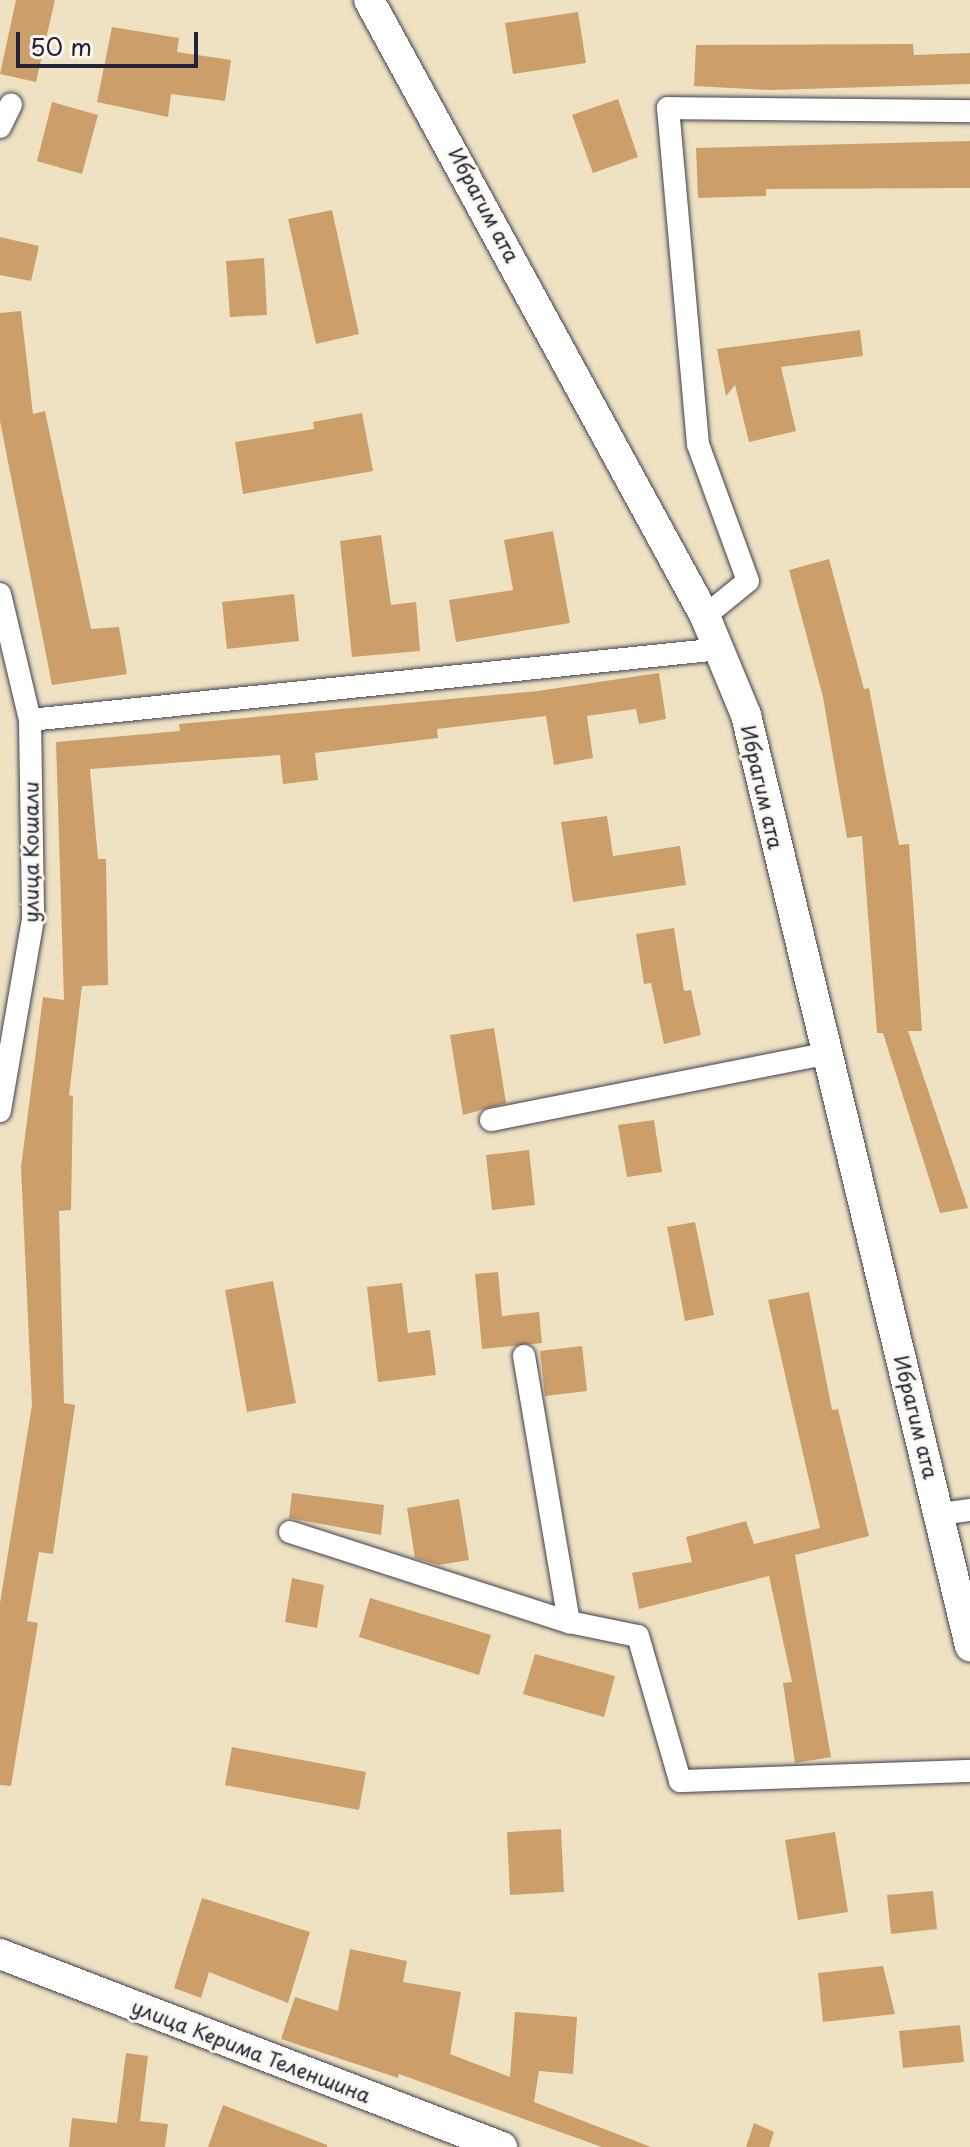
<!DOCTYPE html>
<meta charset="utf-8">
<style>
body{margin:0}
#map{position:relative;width:970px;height:2147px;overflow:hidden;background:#eee2c3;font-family:"Playpen Sans",sans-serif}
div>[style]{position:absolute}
.building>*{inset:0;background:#cc9f6a}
.roads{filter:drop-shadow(0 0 2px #413f4f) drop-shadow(0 0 2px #413f4f)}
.street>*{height:22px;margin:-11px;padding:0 11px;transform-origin:11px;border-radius:11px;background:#fff}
.secondary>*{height:30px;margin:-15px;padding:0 15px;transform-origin:15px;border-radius:15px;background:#fff}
span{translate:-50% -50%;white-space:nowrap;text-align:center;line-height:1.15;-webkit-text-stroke:6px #fbf7ec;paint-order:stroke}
.street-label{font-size:20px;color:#22223b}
.scale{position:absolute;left:16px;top:32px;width:182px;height:36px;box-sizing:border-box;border:4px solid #22223b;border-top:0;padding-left:10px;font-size:24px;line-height:28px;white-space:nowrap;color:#22223b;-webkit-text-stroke:6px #fbf7ec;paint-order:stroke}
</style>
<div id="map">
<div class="building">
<div style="clip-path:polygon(16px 0,55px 0,36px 82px,0 74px)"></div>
<div style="clip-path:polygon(578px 12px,586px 63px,513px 74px,505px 23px)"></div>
<div style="clip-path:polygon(112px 27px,179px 38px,177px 52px,231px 60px,225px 101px,171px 94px,168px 117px,97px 102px)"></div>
<div style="clip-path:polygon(913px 44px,914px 55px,970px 53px,970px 84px,770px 90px,694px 86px,696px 45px)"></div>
<div style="clip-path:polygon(618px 99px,638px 157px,593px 173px,572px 115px)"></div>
<div style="clip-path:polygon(52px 102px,98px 115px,82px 174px,37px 161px)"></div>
<div style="clip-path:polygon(970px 141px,970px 188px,766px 189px,766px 196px,698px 198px,696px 148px)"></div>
<div style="clip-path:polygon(332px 210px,359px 334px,316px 344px,288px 219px)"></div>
<div style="clip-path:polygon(0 237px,39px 246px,31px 281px,0 275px)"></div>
<div style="clip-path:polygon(264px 258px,267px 315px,230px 317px,226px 261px)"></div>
<div style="clip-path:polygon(21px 311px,33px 414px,45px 411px,91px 629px,119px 627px,127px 674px,52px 685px,0 421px,0 313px)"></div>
<div style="clip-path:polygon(860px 330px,863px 356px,781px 367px,796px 431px,749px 442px,735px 385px,726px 396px,717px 349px)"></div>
<div style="clip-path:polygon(362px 413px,373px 471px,243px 494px,235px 442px,314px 429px,313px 422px)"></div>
<div style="clip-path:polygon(553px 531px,570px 623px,456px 642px,449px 600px,513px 590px,504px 540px)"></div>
<div style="clip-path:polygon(381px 535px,391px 605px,416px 602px,420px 651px,352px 657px,340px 541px)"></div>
<div style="clip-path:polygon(829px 559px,864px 689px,869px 688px,899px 845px,909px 844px,922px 1031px,908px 1031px,968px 1208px,940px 1213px,883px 1033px,877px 1033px,862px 836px,847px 838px,823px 697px,789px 570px)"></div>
<div style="clip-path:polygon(294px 594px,299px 641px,227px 649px,222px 602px)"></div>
<div style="clip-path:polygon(659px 673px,666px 719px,639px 724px,636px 709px,587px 716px,593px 758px,554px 765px,546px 716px,437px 729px,438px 738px,315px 753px,318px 780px,283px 784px,280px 755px,90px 769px,98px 859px,106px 859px,108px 985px,82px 986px,69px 1095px,73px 1096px,71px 1210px,59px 1211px,64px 1403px,75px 1405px,53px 1554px,39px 1552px,27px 1621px,38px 1623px,11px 1786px,0 1785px,0 1603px,32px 1405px,21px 1167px,43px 997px,64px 1000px,56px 742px,180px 731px,179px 724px,538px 691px)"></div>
<div style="clip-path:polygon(607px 816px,613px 856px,680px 846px,686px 885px,573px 902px,561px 822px)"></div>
<div style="clip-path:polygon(674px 928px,684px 991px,691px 990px,701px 1035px,664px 1044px,651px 983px,644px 984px,636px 934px)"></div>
<div style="clip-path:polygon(494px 1028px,506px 1103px,463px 1115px,450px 1035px)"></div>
<div style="clip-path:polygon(654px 1120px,662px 1172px,627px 1177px,618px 1125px)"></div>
<div style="clip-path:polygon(529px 1150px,535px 1205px,492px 1210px,486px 1155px)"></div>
<div style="clip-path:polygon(695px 1222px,714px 1315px,685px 1321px,667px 1227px)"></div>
<div style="clip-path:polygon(498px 1272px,502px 1316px,539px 1312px,542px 1343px,482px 1349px,475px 1274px)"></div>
<div style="clip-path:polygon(273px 1281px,296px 1403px,247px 1412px,225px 1290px)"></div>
<div style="clip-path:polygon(402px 1283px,408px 1333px,430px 1330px,436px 1375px,378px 1382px,367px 1287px)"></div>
<div style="clip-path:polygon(809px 1292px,832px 1410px,838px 1409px,869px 1536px,795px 1555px,831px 1757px,795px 1763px,783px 1683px,792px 1682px,769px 1576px,639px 1609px,632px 1573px,692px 1562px,686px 1537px,746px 1521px,754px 1544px,820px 1528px,768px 1300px)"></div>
<div style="clip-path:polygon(582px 1346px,587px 1391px,545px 1396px,540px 1351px)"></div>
<div style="clip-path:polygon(292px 1493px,384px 1505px,381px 1535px,289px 1518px)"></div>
<div style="clip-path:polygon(459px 1499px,469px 1560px,439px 1565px,415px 1558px,407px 1508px)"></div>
<div style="clip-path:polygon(292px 1578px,324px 1585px,317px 1628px,285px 1622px)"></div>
<div style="clip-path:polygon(370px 1598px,491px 1635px,479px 1675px,359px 1637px)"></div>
<div style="clip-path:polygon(535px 1654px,615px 1676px,604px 1717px,523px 1694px)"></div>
<div style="clip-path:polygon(232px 1747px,366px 1772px,359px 1810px,225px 1785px)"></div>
<div style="clip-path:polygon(561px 1829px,564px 1892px,510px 1895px,507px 1832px)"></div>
<div style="clip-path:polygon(835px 1832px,848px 1912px,798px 1920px,785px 1840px)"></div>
<div style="clip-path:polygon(933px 1891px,937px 1929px,891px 1934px,887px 1895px)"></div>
<div style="clip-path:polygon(202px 1898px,310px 1932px,288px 2003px,209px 1972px,201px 1998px,174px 1988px)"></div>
<div style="clip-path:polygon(350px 1949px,407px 1961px,403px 1982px,461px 1992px,450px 2054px,510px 2077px,515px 2012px,577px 2017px,573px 2074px,539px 2071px,534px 2102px,651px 2147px,602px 2147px,399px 2074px,398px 2078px,281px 2039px,295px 1997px,338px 2011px)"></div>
<div style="clip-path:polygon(883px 1966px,895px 2014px,823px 2022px,818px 1973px)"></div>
<div style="clip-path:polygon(960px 2025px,964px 2062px,903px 2068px,899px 2031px)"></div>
<div style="clip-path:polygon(126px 2053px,148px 2056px,140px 2121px,168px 2124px,165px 2147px,69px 2147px,72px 2118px,117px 2123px)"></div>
<div style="clip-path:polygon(223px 2105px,327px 2145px,327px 2147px,208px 2147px)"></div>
<div style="clip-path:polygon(754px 2123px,774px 2132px,769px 2147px,746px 2147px)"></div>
</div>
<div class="roads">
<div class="street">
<div style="left:0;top:127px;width:25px;rotate:-64deg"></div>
<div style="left:0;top:594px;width:130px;rotate:76.6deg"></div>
<div style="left:30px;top:720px;width:199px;rotate:89.1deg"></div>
<div style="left:33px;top:919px;width:195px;rotate:99.8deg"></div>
<div style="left:705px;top:616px;width:55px;rotate:-39.1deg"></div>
<div style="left:748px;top:581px;width:146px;rotate:-110.1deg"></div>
<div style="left:698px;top:444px;width:337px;rotate:-95.1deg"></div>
<div style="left:668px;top:108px;width:302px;rotate:0.6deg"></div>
<div style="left:30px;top:720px;width:694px;rotate:-5.87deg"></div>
<div style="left:491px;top:1120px;width:339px;rotate:-11.2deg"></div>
<div style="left:524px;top:1356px;width:270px;rotate:80.4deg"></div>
<div style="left:569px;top:1622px;width:70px;rotate:11.5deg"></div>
<div style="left:638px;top:1636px;width:151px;rotate:73.8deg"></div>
<div style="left:680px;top:1781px;width:290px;rotate:-2deg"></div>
<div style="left:940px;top:1514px;width:30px;rotate:-8deg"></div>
<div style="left:290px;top:1532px;width:293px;rotate:17.9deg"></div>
</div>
<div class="secondary">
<div style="left:369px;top:0;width:702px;rotate:61.39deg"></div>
<div style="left:705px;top:616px;width:107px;rotate:67.5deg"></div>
<div style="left:746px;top:715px;width:958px;rotate:76.47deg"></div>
<div style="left:0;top:1954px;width:538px;rotate:21.03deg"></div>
</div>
</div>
<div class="street-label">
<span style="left:484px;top:205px;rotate:62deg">Ибрагим ата</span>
<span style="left:762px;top:787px;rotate:77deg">Ибрагим ата</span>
<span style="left:31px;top:852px;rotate:-90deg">улица Кошали</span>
<span style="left:916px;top:1417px;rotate:76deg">Ибрагим ата</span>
<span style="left:251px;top:2051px;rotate:21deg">улица Керима Теленшина</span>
</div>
<div class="scale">50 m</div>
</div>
